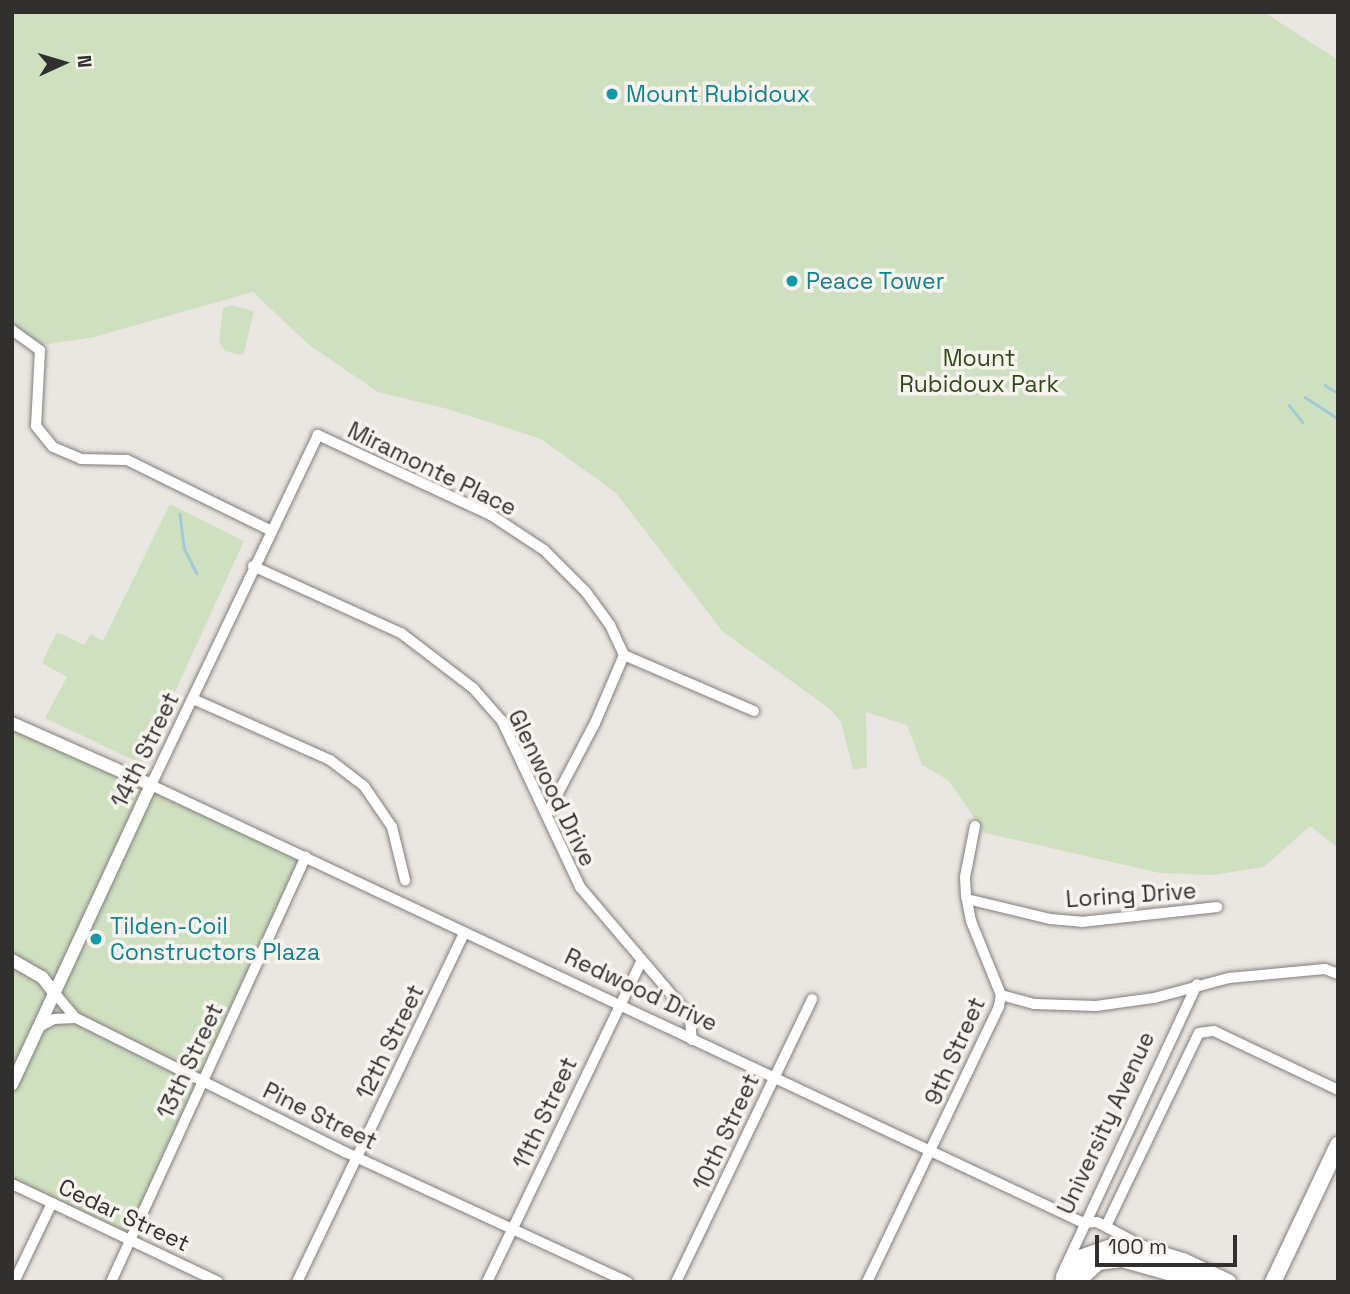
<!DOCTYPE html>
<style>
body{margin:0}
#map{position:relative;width:1350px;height:1294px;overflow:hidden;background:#eae6e2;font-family:"Space Grotesk",sans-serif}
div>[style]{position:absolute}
.green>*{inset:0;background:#cfe0c1}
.stream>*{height:2.5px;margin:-1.25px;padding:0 1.25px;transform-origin:1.25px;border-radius:1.25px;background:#a1cad8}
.roads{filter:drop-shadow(0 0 2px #827e7b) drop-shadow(0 0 2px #827e7b)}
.minor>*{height:10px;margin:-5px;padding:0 5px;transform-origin:5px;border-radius:5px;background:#fff}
.tertiary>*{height:12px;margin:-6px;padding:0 6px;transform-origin:6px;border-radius:6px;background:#fff}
.primary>*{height:16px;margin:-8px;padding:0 8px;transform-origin:8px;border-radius:8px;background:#fff}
.dots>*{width:19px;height:19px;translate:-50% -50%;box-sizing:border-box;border:4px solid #f7f3ef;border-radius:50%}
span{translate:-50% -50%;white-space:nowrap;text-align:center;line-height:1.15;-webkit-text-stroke:7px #f7f3ef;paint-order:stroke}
.culture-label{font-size:23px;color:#0d838f}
.left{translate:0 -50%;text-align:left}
.park-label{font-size:23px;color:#33491a}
.street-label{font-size:23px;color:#32302f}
.frame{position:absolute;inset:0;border:14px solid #32302f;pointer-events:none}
.north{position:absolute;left:28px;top:28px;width:70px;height:70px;-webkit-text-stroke:5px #f7f3ef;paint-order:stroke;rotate:86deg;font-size:19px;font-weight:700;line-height:28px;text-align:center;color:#32302f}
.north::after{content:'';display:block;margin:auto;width:24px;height:32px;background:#32302f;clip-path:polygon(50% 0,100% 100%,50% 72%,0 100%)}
.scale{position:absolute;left:1095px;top:1235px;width:142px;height:32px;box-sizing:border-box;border:4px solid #32302f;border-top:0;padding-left:9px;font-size:21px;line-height:24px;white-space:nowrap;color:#32302f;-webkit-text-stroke:5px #f7f3ef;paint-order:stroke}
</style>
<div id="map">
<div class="green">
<div style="clip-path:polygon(12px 12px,1264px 12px,1338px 60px,1338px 848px,1310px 826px,1264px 867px,1213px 875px,1160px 873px,985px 833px,948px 780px,922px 765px,907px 725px,866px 712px,867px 767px,853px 770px,841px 722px,830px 709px,723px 632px,616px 493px,541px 439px,448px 409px,378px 392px,309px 345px,253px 292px,94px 337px,42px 345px,12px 329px)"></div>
<div style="clip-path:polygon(231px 305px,254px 311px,244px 353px,240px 355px,225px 351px,219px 342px,223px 308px)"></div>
<div style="clip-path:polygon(170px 504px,244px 541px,142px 764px,45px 718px,67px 677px,42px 663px,57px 632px,84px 645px,91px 634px,103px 641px)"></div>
<div style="clip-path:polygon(12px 728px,311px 860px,132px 1239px,12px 1180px)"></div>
</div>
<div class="stream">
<div style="left:1325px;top:385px;width:15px;rotate:32deg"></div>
<div style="left:1305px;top:397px;width:37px;rotate:33deg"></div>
<div style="left:1289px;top:405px;width:22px;rotate:51deg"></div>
<div style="left:180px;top:514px;width:34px;rotate:83deg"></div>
<div style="left:184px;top:548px;width:28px;rotate:63deg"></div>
</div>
<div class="roads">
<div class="minor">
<div style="left:12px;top:330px;width:34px;rotate:36deg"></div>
<div style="left:40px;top:350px;width:76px;rotate:93deg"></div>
<div style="left:36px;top:426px;width:27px;rotate:51deg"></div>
<div style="left:53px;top:447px;width:30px;rotate:23deg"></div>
<div style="left:81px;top:459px;width:46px;rotate:1.2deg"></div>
<div style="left:127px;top:460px;width:159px;rotate:26.1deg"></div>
<div style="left:253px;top:566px;width:162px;rotate:24.4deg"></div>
<div style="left:401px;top:633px;width:91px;rotate:37.4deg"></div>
<div style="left:473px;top:688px;width:44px;rotate:48.7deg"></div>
<div style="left:502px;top:721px;width:183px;rotate:64.8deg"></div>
<div style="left:580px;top:887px;width:151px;rotate:49.6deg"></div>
<div style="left:678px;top:1002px;width:21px;rotate:55deg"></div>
<div style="left:690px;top:1019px;width:21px;rotate:85deg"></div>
<div style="left:193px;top:699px;width:150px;rotate:24deg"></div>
<div style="left:330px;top:760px;width:43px;rotate:37.4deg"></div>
<div style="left:364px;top:786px;width:50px;rotate:55.7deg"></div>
<div style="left:392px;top:827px;width:55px;rotate:76.2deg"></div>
<div style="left:754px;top:711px;width:142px;rotate:-156.7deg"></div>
<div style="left:624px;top:655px;width:33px;rotate:-115deg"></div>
<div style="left:610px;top:625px;width:41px;rotate:-126deg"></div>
<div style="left:586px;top:592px;width:59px;rotate:-135deg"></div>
<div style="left:544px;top:550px;width:64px;rotate:-146.6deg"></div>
<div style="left:491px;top:515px;width:191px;rotate:-155.2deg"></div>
<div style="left:318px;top:435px;width:388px;rotate:115.5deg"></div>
<div style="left:151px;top:785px;width:1031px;rotate:25.15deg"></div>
<div style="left:1084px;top:1223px;width:13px;rotate:-4deg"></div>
<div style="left:1097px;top:1222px;width:40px;rotate:28deg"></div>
<div style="left:547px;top:814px;width:103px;rotate:-62.2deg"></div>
<div style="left:595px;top:723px;width:74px;rotate:-66.9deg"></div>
<div style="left:967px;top:899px;width:85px;rotate:13.5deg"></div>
<div style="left:1050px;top:919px;width:32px;rotate:5deg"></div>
<div style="left:1082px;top:922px;width:136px;rotate:-6.3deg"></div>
<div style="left:53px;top:991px;width:35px;rotate:50deg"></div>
<div style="left:76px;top:1018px;width:301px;rotate:26.5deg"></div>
<div style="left:345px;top:1152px;width:311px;rotate:24.7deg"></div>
<div style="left:1001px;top:995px;width:34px;rotate:15deg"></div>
<div style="left:1034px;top:1004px;width:62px;rotate:1.8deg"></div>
<div style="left:1096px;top:1006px;width:59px;rotate:-7.9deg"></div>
<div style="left:1154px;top:998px;width:78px;rotate:-14.9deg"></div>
<div style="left:1229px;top:978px;width:96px;rotate:-5.4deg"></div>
<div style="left:1325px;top:969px;width:14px;rotate:21deg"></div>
<div style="left:37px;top:1028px;width:19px;rotate:-28deg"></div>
<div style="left:54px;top:1019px;width:21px;rotate:-3deg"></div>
<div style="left:12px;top:1184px;width:228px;rotate:25.4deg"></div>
<div style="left:1106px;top:1226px;width:214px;rotate:-64.3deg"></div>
<div style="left:1199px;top:1033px;width:15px;rotate:-8deg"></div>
<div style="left:1214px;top:1031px;width:137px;rotate:25.4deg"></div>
<div style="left:1061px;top:1276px;width:322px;rotate:-65deg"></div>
<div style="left:14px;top:1282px;width:88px;rotate:-64.3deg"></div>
<div style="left:111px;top:1282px;width:468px;rotate:-65.4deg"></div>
<div style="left:297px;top:1282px;width:387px;rotate:-64.4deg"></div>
<div style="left:487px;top:1282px;width:355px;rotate:-64.3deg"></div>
<div style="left:676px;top:1282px;width:314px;rotate:-64.3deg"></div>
<div style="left:867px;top:1282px;width:306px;rotate:-64.4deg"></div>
<div style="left:999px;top:1006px;width:11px;rotate:-80deg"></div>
<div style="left:1001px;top:995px;width:80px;rotate:-112.1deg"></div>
<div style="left:971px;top:921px;width:25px;rotate:-101deg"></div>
<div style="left:966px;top:896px;width:19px;rotate:-93deg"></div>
<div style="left:965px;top:877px;width:52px;rotate:-78.9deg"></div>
</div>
<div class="tertiary">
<div style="left:12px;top:723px;width:152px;rotate:24deg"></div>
<div style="left:151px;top:785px;width:330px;rotate:114.9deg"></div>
<div style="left:12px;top:960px;width:34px;rotate:30deg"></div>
<div style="left:42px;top:977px;width:18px;rotate:52deg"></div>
</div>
<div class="primary">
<div style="left:1063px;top:1282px;width:29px;rotate:-55deg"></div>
<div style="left:1080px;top:1258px;width:46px;rotate:-19.2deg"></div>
<div style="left:1123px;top:1243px;width:63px;rotate:16.7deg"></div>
<div style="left:1183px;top:1261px;width:50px;rotate:25deg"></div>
<div style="left:1076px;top:1282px;width:30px;rotate:-42deg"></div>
<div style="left:1098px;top:1262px;width:24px;rotate:-7deg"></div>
<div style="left:1122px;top:1259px;width:85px;rotate:15.7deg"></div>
<div style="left:1273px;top:1282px;width:152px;rotate:-64.6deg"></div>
</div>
</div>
<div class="dots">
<div style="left:612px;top:94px;background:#0f9aa8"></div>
<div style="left:792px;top:281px;background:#0f9aa8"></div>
<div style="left:96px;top:939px;background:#0f9aa8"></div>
</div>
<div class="culture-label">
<span class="left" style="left:626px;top:94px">Mount Rubidoux</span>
<span class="left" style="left:806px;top:281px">Peace Tower</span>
<span class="left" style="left:110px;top:939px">Tilden-Coil<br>Constructors Plaza</span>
</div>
<div class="park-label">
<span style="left:979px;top:371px">Mount<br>Rubidoux Park</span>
</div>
<div class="street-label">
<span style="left:432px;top:469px;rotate:26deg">Miramonte Place</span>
<span style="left:145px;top:750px;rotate:-64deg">14th Street</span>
<span style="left:552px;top:788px;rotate:64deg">Glenwood Drive</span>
<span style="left:1131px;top:895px;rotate:-4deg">Loring Drive</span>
<span style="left:641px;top:990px;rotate:25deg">Redwood Drive</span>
<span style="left:390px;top:1042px;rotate:-64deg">12th Street</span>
<span style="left:955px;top:1051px;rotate:-66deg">9th Street</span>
<span style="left:190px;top:1061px;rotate:-65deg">13th Street</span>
<span style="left:545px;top:1113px;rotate:-65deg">11th Street</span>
<span style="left:320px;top:1116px;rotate:26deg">Pine Street</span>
<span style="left:1106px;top:1123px;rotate:-65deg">University Avenue</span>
<span style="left:726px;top:1132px;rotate:-65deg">10th Street</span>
<span style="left:124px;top:1215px;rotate:25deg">Cedar Street</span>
</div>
<div class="frame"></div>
<div class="north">N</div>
<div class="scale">100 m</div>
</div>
